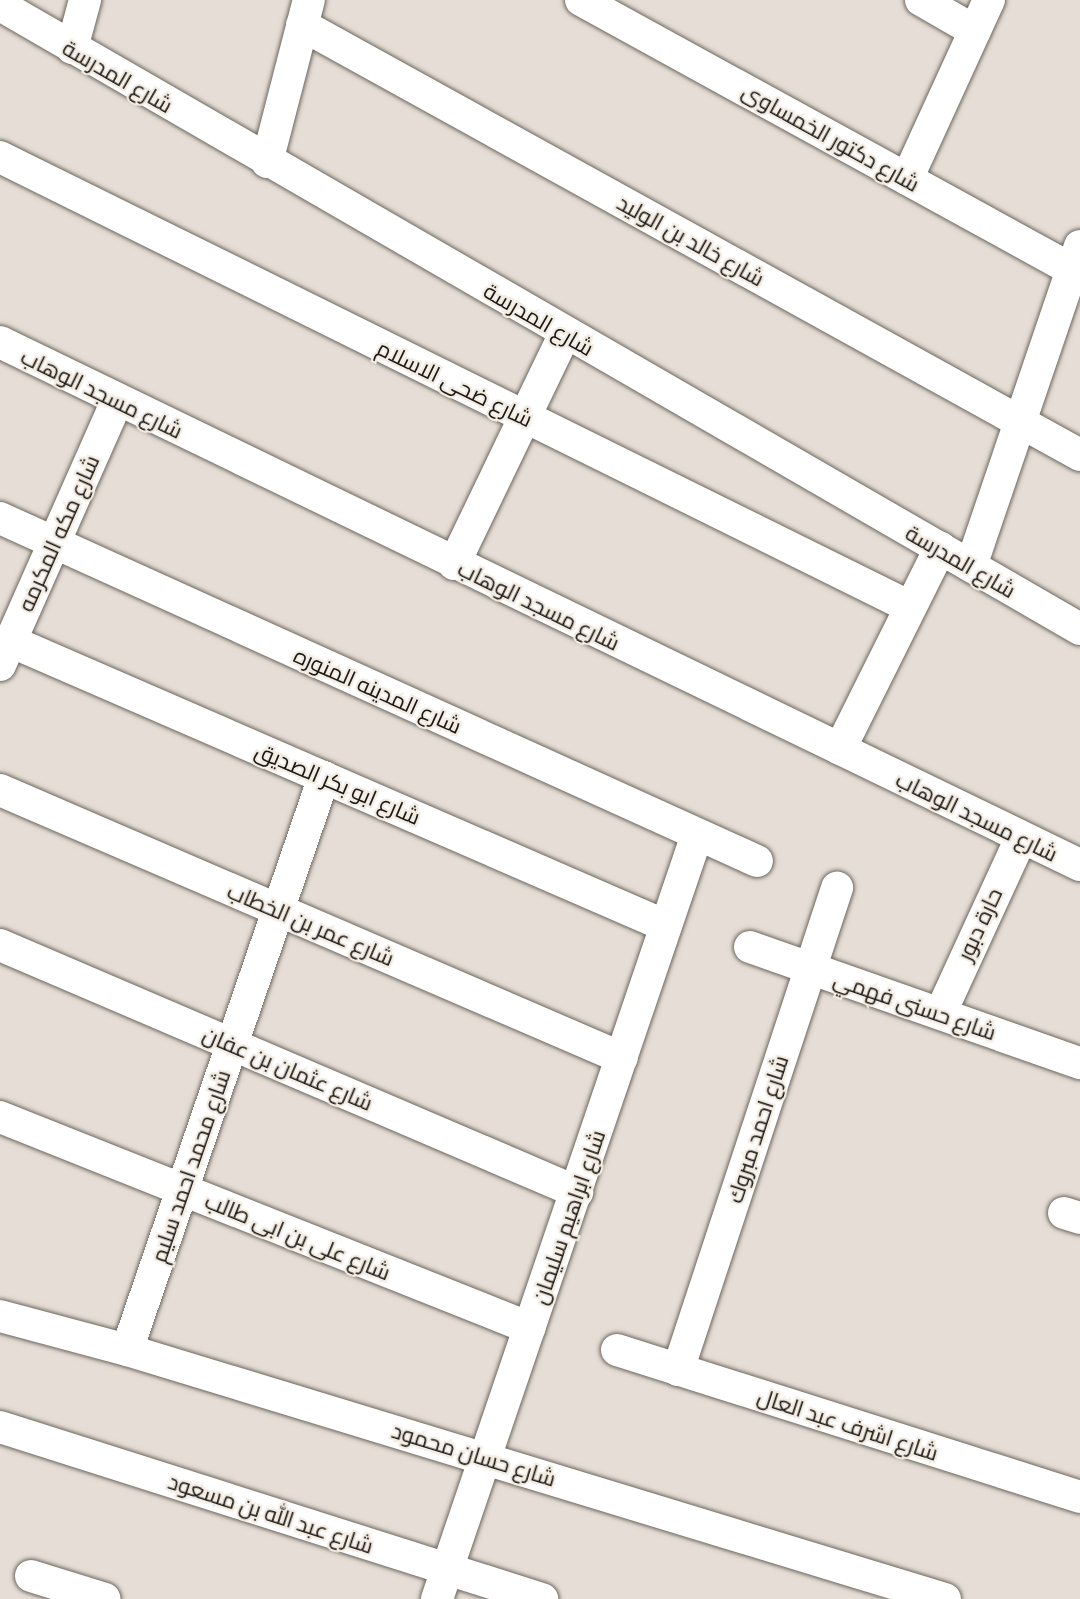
<!DOCTYPE html>
<meta charset="utf-8">
<style>
body{margin:0}
#map{position:relative;width:1080px;height:1599px;overflow:hidden;background:#e6ded6;font-family:"Exo 2",Cairo,sans-serif}
div>[style]{position:absolute}
.roads{filter:drop-shadow(0 0 2px #6c665e) drop-shadow(0 0 2px #6c665e)}
.street>*{height:32px;margin:-16px;padding:0 16px;transform-origin:16px;border-radius:16px;background:#fff}
span{translate:-50% -50%;white-space:nowrap;text-align:center;line-height:1.15;-webkit-text-stroke:4.5px #f3ece3;paint-order:stroke}
.street-label{font-size:22px;color:#1a1815}
</style>
<div id="map">
<div class="roads">
<div class="street">
<div style="left:581px;top:0;width:569px;rotate:28.77deg"></div>
<div style="left:921px;top:0;width:62px;rotate:29.9deg"></div>
<div style="left:0;top:5px;width:1247px;rotate:30.02deg"></div>
<div style="left:302px;top:25px;width:889px;rotate:28.93deg"></div>
<div style="left:72px;top:48px;width:50px;rotate:-74.8deg"></div>
<div style="left:0;top:157px;width:1015px;rotate:26.31deg"></div>
<div style="left:267px;top:162px;width:167px;rotate:-75.5deg"></div>
<div style="left:907px;top:179px;width:197px;rotate:-65.4deg"></div>
<div style="left:0;top:342px;width:1200px;rotate:25.84deg"></div>
<div style="left:0;top:518px;width:831px;rotate:24.38deg"></div>
<div style="left:454px;top:564px;width:256px;rotate:-64.3deg"></div>
<div style="left:971px;top:566px;width:338px;rotate:-71.2deg"></div>
<div style="left:10px;top:641px;width:715px;rotate:23.48deg"></div>
<div style="left:0;top:665px;width:289px;rotate:-66.1deg"></div>
<div style="left:840px;top:749px;width:225px;rotate:-63.5deg"></div>
<div style="left:0;top:790px;width:677px;rotate:23.31deg"></div>
<div style="left:0;top:945px;width:628px;rotate:23.17deg"></div>
<div style="left:750px;top:947px;width:350px;rotate:19.4deg"></div>
<div style="left:941px;top:1012px;width:192px;rotate:-65.3deg"></div>
<div style="left:0;top:1117px;width:570px;rotate:21.71deg"></div>
<div style="left:1064px;top:1213px;width:17px;rotate:17deg"></div>
<div style="left:0;top:1316px;width:131px;rotate:15deg"></div>
<div style="left:127px;top:1350px;width:855px;rotate:16.93deg"></div>
<div style="left:127px;top:1350px;width:606px;rotate:-71.03deg"></div>
<div style="left:617px;top:1350px;width:486px;rotate:17.6deg"></div>
<div style="left:678px;top:1370px;width:508px;rotate:-71.74deg"></div>
<div style="left:0;top:1427px;width:569px;rotate:17.61deg"></div>
<div style="left:31px;top:1576px;width:77px;rotate:17.3deg"></div>
<div style="left:437px;top:1599px;width:807px;rotate:-71.21deg"></div>
</div>
</div>
<div class="street-label">
<span style="left:118px;top:76px;rotate:30deg">شارع المدرسة</span>
<span style="left:831px;top:137px;rotate:29deg">شارع دكتور الخمساوى</span>
<span style="left:691px;top:240px;rotate:29deg">شارع خالد بن الوليد</span>
<span style="left:539px;top:319px;rotate:30deg">شارع المدرسة</span>
<span style="left:455px;top:383px;rotate:26deg">شارع ضحى الاسلام</span>
<span style="left:102px;top:393px;rotate:26deg">شارع مسجد الوهاب</span>
<span style="left:58px;top:533px;rotate:-66deg">شارع مكه المكرمه</span>
<span style="left:961px;top:561px;rotate:30deg">شارع المدرسة</span>
<span style="left:539px;top:605px;rotate:26deg">شارع مسجد الوهاب</span>
<span style="left:378px;top:690px;rotate:24deg">شارع المدينه المنوره</span>
<span style="left:338px;top:783px;rotate:23deg">شارع ابو بكر الصديق</span>
<span style="left:977px;top:816px;rotate:26deg">شارع مسجد الوهاب</span>
<span style="left:311px;top:924px;rotate:23deg">شارع عمر بن الخطاب</span>
<span style="left:979px;top:924px;rotate:-65deg">حارة دبور</span>
<span style="left:915px;top:1005px;rotate:19deg">شارع حسنى فهمي</span>
<span style="left:288px;top:1068px;rotate:23deg">شارع عثمان بن عفان</span>
<span style="left:757px;top:1129px;rotate:-72deg">شارع احمد مبروك</span>
<span style="left:190px;top:1166px;rotate:-71deg">شارع محمد احمد سليم</span>
<span style="left:568px;top:1217px;rotate:-71deg">شارع ابراهيم سليمان</span>
<span style="left:298px;top:1236px;rotate:22deg">شارع على بن ابى طالب</span>
<span style="left:848px;top:1424px;rotate:18deg">شارع اشرف عبد العال</span>
<span style="left:474px;top:1454px;rotate:17deg">شارع حسان محمود</span>
<span style="left:271px;top:1513px;rotate:18deg">شارع عبد الله بن مسعود</span>
</div>
</div>
